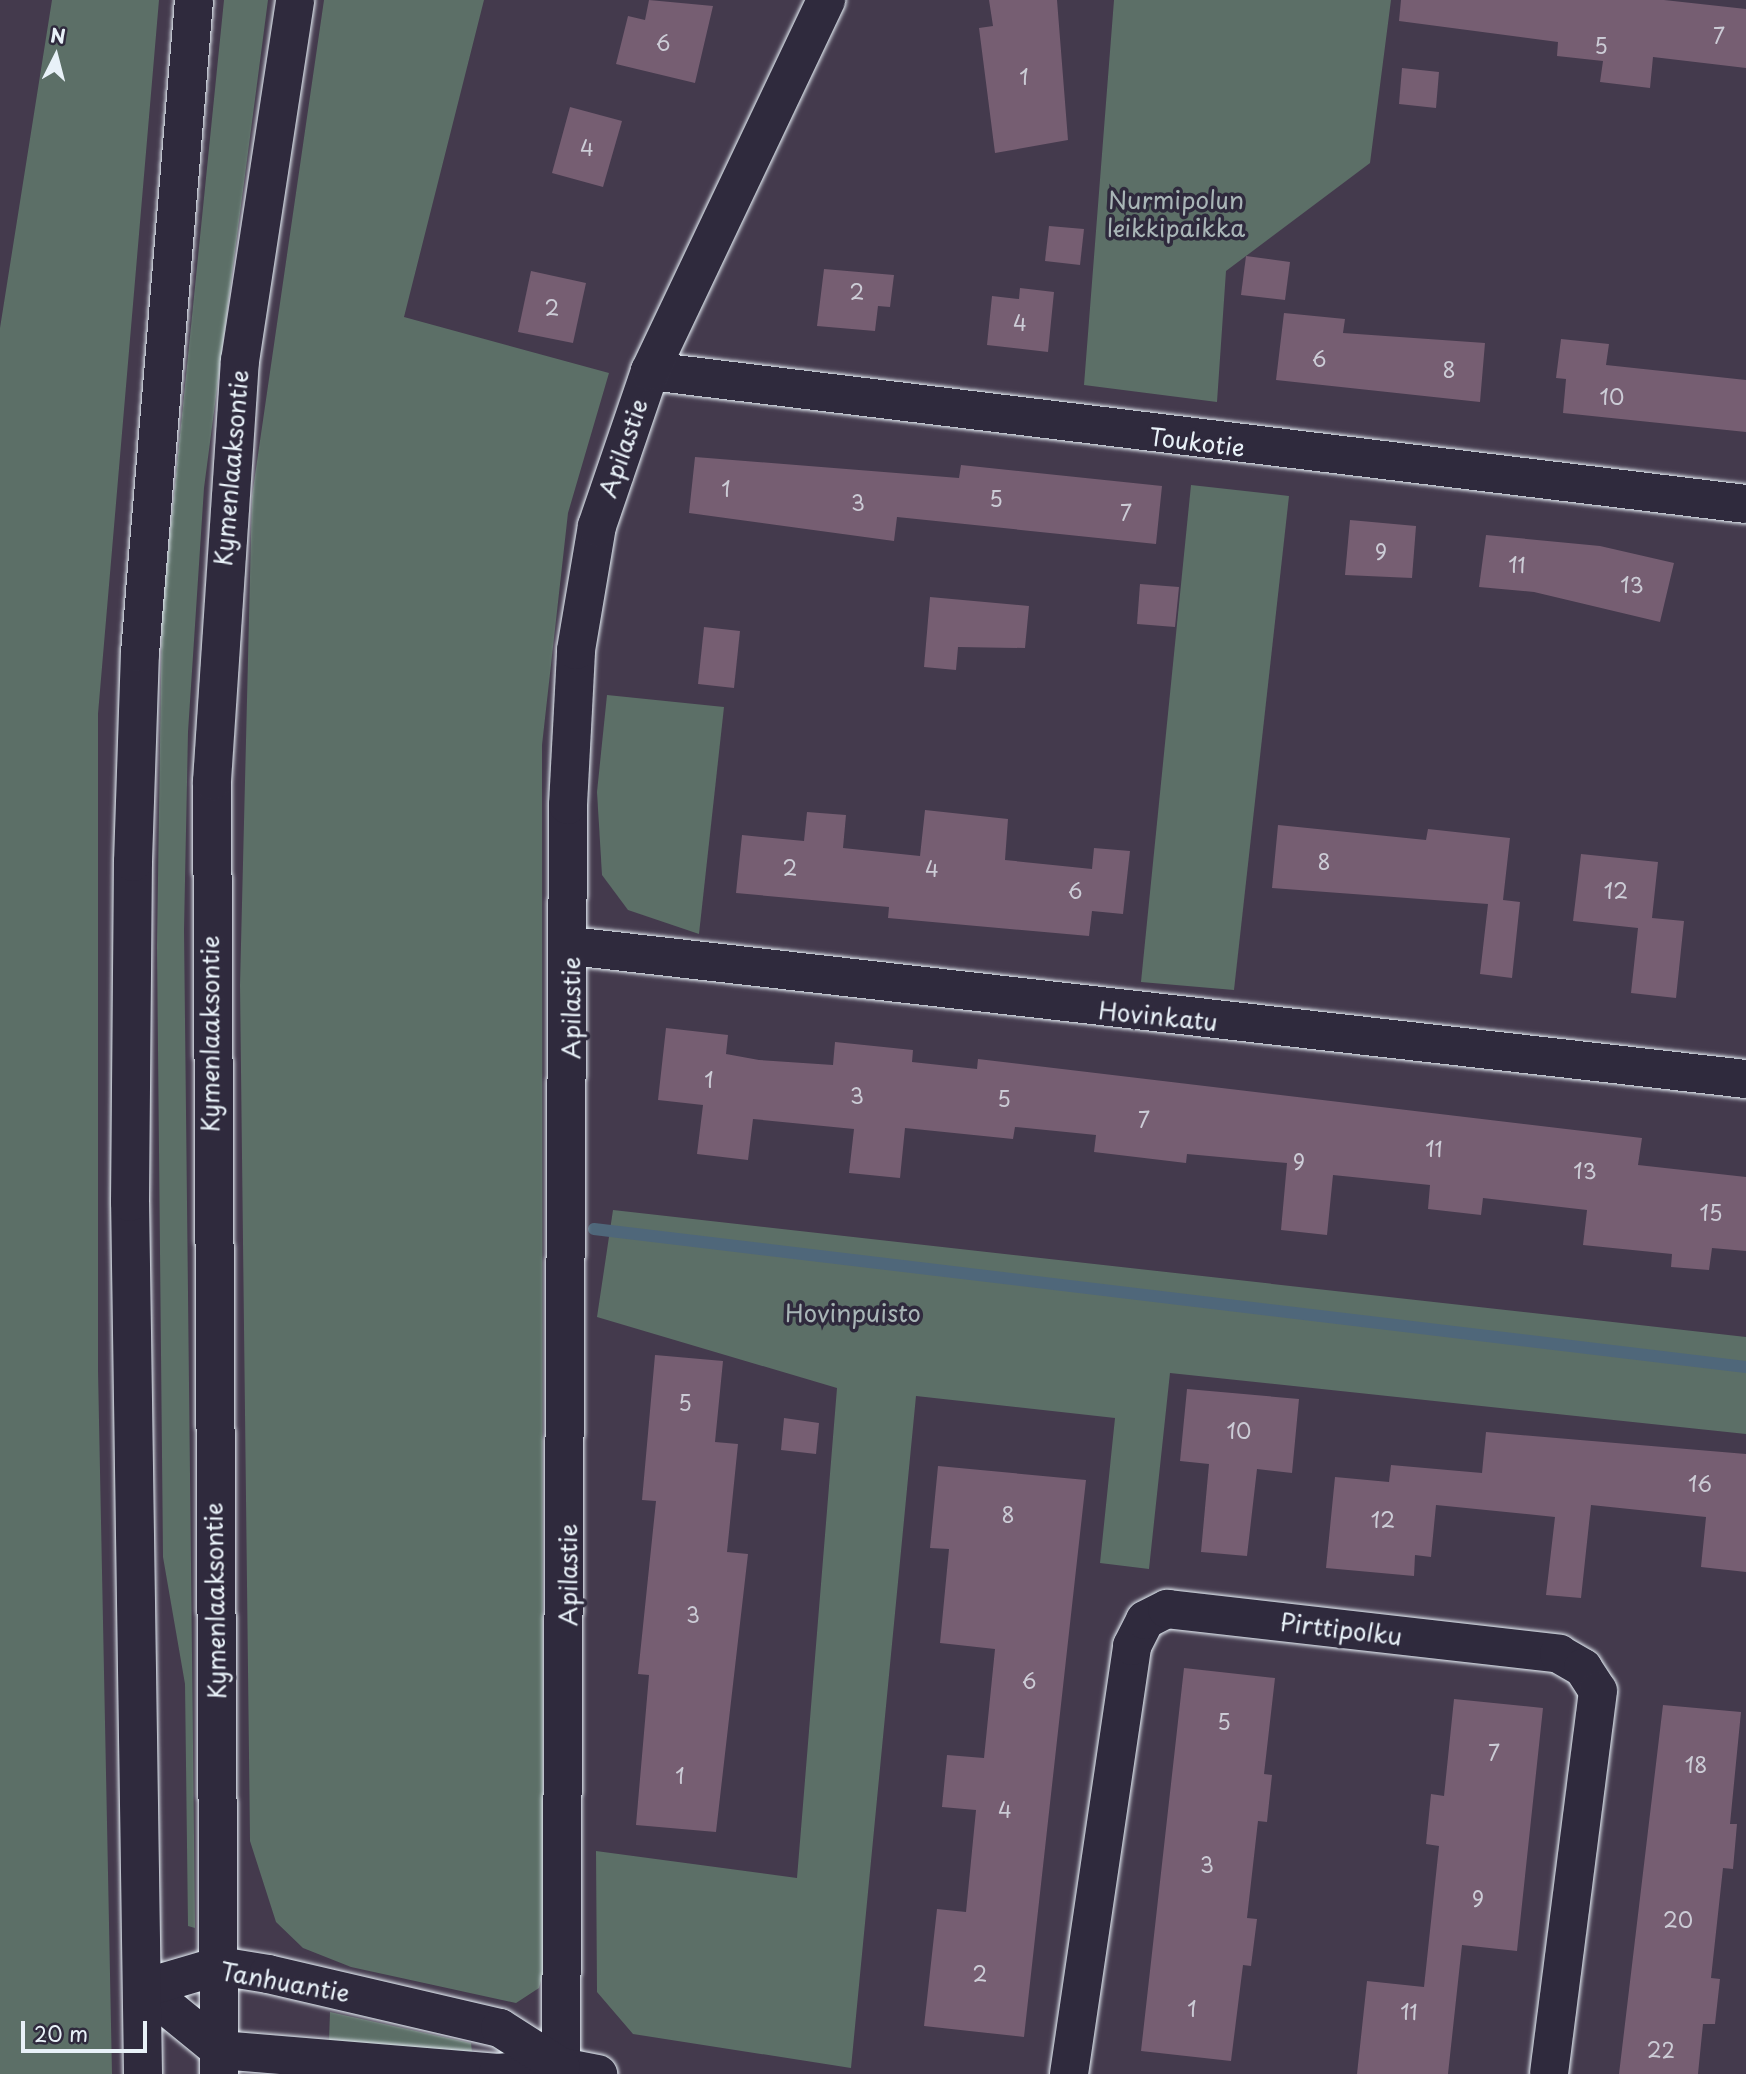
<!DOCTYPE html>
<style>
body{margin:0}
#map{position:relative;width:1746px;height:2074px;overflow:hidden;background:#443a4d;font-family:"Playpen Sans",sans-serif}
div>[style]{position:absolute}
.green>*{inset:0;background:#5c6f67}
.stream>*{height:12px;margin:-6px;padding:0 6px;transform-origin:6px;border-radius:6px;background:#4f677a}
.building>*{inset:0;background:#765e72}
.roads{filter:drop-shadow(0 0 2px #e8f1f8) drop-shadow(0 0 2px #e8f1f8)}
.street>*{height:38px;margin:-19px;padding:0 19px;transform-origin:19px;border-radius:19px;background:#2f2a3d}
.secondary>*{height:38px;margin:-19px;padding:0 19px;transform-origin:19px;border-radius:19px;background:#2f2a3d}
span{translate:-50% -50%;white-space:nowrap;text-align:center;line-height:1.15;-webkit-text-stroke:7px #2f2a3d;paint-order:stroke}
.number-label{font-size:21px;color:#ccccd6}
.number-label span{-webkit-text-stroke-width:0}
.park-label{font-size:24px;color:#a9b6b7}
.street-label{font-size:24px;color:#e8f1f8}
.north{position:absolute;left:21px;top:21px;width:70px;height:70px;-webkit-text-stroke:5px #2f2a3d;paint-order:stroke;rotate:6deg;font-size:19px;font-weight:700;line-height:28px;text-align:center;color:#e8f1f8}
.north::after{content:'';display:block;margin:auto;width:24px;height:32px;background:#e8f1f8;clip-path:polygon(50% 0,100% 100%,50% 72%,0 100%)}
.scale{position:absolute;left:21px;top:2021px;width:126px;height:32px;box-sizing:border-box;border:4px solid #e8f1f8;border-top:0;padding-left:9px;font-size:21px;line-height:24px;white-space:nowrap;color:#e8f1f8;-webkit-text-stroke:5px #2f2a3d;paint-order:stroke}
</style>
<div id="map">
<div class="green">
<div style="clip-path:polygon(52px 0,159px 0,98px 714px,98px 1370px,112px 2074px,0 2074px,0 328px)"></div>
<div style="clip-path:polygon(224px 0,268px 0,204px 488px,188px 732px,184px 930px,195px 1928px,188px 1926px,185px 1684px,163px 1557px,157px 946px,162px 613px)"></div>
<div style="clip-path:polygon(324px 0,484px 0,404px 317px,609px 373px,568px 513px,542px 745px,543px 1973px,539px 1988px,516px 2003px,351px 1967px,303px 1948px,276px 1922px,250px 1841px,240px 985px,252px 496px)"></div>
<div style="clip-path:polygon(1114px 0,1391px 0,1370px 163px,1226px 271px,1217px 402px,1084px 385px)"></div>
<div style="clip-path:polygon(1191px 485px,1289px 496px,1234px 990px,1141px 982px)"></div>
<div style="clip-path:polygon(607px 695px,724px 707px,699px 934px,628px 910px,602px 875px,597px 792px)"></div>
<div style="clip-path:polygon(613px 1210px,1746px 1337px,1746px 1434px,1170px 1373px,1149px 1569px,1100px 1563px,1115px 1418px,916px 1396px,851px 2068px,633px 2034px,597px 1992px,596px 1851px,797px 1878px,837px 1388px,597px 1317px)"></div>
<div style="clip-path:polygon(330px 2012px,471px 2043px,472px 2052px,329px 2041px)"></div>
</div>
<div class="stream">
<div style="left:594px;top:1229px;width:1160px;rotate:6.83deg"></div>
</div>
<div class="building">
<div style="clip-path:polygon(649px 0,713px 6px,695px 83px,616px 64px,628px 16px,645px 20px)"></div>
<div style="clip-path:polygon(989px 0,1057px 0,1068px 140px,995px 153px,979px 28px,993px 26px)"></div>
<div style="clip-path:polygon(1401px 0,1664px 0,1746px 9px,1746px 68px,1653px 57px,1650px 88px,1600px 82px,1603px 61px,1557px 56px,1558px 42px,1399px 21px)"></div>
<div style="clip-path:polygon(1402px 68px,1439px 72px,1436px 108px,1399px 104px)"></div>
<div style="clip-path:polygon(570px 107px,622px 121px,603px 187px,552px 173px)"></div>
<div style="clip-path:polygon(1049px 226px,1084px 229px,1080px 265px,1045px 261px)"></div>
<div style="clip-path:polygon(1246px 256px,1290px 262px,1285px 300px,1241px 295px)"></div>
<div style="clip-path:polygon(824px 269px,894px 275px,890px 307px,878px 306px,875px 331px,817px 326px)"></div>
<div style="clip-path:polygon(531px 271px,586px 283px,573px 343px,518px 332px)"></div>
<div style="clip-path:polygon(1020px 288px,1054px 292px,1048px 352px,987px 345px,992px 296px,1019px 299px)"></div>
<div style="clip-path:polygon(1284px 313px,1345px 319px,1343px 333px,1485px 343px,1480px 402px,1276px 380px)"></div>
<div style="clip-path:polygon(1561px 339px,1609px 344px,1606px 365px,1746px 380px,1746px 432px,1563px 413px,1566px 379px,1556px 378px)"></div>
<div style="clip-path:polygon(695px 457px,959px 478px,961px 465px,1162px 486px,1156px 544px,897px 517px,894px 541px,689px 513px)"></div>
<div style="clip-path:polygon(1350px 520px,1416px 526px,1412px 578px,1345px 575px)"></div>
<div style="clip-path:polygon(1486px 535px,1600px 546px,1674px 563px,1660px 622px,1534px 592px,1479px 587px)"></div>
<div style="clip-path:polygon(1140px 584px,1179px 587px,1175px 627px,1137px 624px)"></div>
<div style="clip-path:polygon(930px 597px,1029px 606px,1025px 648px,958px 647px,956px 670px,924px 667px)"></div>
<div style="clip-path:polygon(704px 627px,740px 631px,734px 688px,698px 684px)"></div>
<div style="clip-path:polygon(925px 810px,1008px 819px,1005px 860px,1092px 869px,1094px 848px,1130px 851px,1123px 914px,1092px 911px,1089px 936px,888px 918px,889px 907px,736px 893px,742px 835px,804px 841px,807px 812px,846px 815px,843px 848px,920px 856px)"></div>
<div style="clip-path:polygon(1278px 825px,1426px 840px,1428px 829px,1510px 838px,1503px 900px,1520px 902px,1512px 978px,1480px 974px,1488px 904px,1272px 888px)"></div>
<div style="clip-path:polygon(1581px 854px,1658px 862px,1652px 918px,1684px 921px,1676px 998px,1631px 993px,1638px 928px,1573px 921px)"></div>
<div style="clip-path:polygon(666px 1028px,728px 1035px,726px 1054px,759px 1060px,833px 1065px,835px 1042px,913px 1050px,912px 1062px,977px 1069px,978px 1059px,1642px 1138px,1638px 1165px,1746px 1177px,1746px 1251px,1712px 1248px,1709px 1270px,1671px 1267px,1672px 1254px,1583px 1245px,1587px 1210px,1483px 1198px,1481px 1215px,1428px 1209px,1430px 1185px,1333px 1175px,1327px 1235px,1281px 1230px,1287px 1163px,1187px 1154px,1186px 1163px,1094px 1152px,1096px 1135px,1015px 1127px,1013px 1139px,905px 1128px,900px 1178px,849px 1173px,854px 1129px,753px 1119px,748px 1160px,697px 1154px,703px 1105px,658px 1100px)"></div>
<div style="clip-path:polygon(655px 1355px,723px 1361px,715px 1442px,738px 1444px,727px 1552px,748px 1554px,716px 1832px,636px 1825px,649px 1675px,638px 1674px,656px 1501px,642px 1500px)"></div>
<div style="clip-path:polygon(1187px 1389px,1299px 1399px,1292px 1473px,1257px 1469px,1247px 1556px,1201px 1552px,1209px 1464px,1180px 1461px)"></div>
<div style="clip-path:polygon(784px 1418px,819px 1423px,816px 1454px,781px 1450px)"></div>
<div style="clip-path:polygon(1486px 1432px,1746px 1454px,1746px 1572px,1701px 1567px,1706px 1517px,1591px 1505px,1581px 1598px,1546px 1595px,1555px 1517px,1436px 1505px,1431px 1557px,1415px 1555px,1414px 1576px,1326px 1568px,1335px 1477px,1389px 1482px,1391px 1465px,1482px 1473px)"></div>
<div style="clip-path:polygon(938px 1466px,1086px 1480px,1024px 2037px,924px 2026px,937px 1909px,966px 1912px,976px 1810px,942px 1807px,947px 1755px,984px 1758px,995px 1649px,940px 1643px,949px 1549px,930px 1548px)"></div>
<div style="clip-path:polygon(1184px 1668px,1275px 1678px,1264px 1774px,1272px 1775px,1267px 1822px,1258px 1821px,1247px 1918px,1257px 1919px,1251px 1966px,1243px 1965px,1231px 2061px,1141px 2051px)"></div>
<div style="clip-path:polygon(1454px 1699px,1543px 1708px,1517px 1951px,1462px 1945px,1448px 2074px,1357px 2074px,1367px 1981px,1424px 1987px,1439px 1846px,1426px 1844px,1431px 1794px,1444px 1796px)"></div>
<div style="clip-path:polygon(1663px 1705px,1741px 1712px,1730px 1824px,1737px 1824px,1733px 1869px,1723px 1868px,1711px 1978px,1720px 1979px,1715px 2024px,1703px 2024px,1698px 2074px,1619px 2074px)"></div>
</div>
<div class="roads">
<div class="street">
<div style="left:650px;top:371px;width:1104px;rotate:6.92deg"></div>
<div style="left:571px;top:946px;width:1183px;rotate:6.46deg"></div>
<div style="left:561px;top:2067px;width:1262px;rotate:-89.68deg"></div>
<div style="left:568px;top:805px;width:155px;rotate:-87deg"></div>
<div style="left:576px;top:650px;width:126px;rotate:-80.4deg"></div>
<div style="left:597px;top:526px;width:164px;rotate:-71.1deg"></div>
<div style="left:650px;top:371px;width:411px;rotate:-64.6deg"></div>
<div style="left:1069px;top:2074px;width:433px;rotate:-81.6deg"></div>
<div style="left:1132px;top:1646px;width:29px;rotate:-63deg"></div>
<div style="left:1145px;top:1620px;width:25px;rotate:-27deg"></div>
<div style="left:1167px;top:1609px;width:395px;rotate:6.5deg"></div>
<div style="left:1559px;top:1654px;width:28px;rotate:30deg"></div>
<div style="left:1583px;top:1668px;width:27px;rotate:57deg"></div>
<div style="left:1598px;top:1691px;width:386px;rotate:97.3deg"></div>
</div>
<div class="secondary">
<div style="left:144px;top:1988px;width:98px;rotate:39.2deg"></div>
<div style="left:220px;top:2050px;width:279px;rotate:4.7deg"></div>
<div style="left:498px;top:2073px;width:63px;rotate:-5.4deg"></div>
<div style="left:561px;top:2067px;width:38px;rotate:11deg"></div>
<div style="left:144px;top:1988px;width:78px;rotate:-16.3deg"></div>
<div style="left:219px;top:1966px;width:50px;rotate:9.3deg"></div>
<div style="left:268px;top:1974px;width:238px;rotate:13.1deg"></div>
<div style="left:500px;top:2028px;width:72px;rotate:32.6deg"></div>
<div style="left:143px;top:2074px;width:872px;rotate:-90.85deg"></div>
<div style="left:130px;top:1202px;width:340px;rotate:-89.5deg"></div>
<div style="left:133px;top:862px;width:209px;rotate:-88.1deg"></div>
<div style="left:140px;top:653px;width:655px;rotate:-85.27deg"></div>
<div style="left:219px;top:2074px;width:1293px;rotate:-90.31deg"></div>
<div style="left:212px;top:781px;width:421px;rotate:-86.2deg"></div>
<div style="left:240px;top:361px;width:365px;rotate:-81.3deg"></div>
</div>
</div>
<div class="number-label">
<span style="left:1719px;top:35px">7</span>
<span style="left:663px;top:42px">6</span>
<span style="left:1601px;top:45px">5</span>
<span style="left:1024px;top:76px">1</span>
<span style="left:587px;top:147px">4</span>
<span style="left:857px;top:291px">2</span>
<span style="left:552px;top:307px">2</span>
<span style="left:1020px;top:322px">4</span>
<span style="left:1319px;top:358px">6</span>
<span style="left:1449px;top:369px">8</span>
<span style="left:1612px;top:396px">10</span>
<span style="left:726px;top:488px">1</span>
<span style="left:996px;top:498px">5</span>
<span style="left:858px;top:502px">3</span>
<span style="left:1126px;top:512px">7</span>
<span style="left:1381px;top:551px">9</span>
<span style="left:1517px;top:564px">11</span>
<span style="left:1632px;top:584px">13</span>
<span style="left:1324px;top:861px">8</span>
<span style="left:790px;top:867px">2</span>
<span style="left:932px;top:868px">4</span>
<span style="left:1075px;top:890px">6</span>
<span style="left:1616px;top:890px">12</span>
<span style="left:709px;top:1079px">1</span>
<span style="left:857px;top:1095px">3</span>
<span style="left:1004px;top:1098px">5</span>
<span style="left:1144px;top:1119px">7</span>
<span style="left:1434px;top:1148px">11</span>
<span style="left:1299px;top:1161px">9</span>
<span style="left:1585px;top:1170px">13</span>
<span style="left:1711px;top:1212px">15</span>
<span style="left:685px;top:1402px">5</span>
<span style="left:1239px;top:1430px">10</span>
<span style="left:1700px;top:1483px">16</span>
<span style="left:1008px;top:1514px">8</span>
<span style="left:1383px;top:1519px">12</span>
<span style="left:693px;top:1614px">3</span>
<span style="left:1029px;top:1680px">6</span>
<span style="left:1224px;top:1721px">5</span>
<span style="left:1494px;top:1752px">7</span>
<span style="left:1696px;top:1764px">18</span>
<span style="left:680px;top:1775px">1</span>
<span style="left:1005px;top:1809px">4</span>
<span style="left:1207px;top:1864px">3</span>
<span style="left:1478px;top:1898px">9</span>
<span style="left:1678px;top:1919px">20</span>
<span style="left:980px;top:1973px">2</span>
<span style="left:1192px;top:2008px">1</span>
<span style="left:1409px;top:2011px">11</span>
<span style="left:1661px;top:2049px">22</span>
</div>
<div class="park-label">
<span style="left:1176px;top:214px">Nurmipolun<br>leikkipaikka</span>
<span style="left:853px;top:1313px">Hovinpuisto</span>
</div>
<div class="street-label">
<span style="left:1197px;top:442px;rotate:7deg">Toukotie</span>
<span style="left:623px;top:448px;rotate:-71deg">Apilastie</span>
<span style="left:231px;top:468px;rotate:-85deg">Kymenlaaksontie</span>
<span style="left:571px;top:1008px;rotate:-90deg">Apilastie</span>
<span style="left:1158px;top:1016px;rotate:6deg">Hovinkatu</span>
<span style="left:210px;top:1034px;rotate:-90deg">Kymenlaaksontie</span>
<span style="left:568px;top:1575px;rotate:-90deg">Apilastie</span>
<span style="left:215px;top:1601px;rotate:-91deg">Kymenlaaksontie</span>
<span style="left:1341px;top:1629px;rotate:7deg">Pirttipolku</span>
<span style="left:285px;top:1982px;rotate:10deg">Tanhuantie</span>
</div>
<div class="north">N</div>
<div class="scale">20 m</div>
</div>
